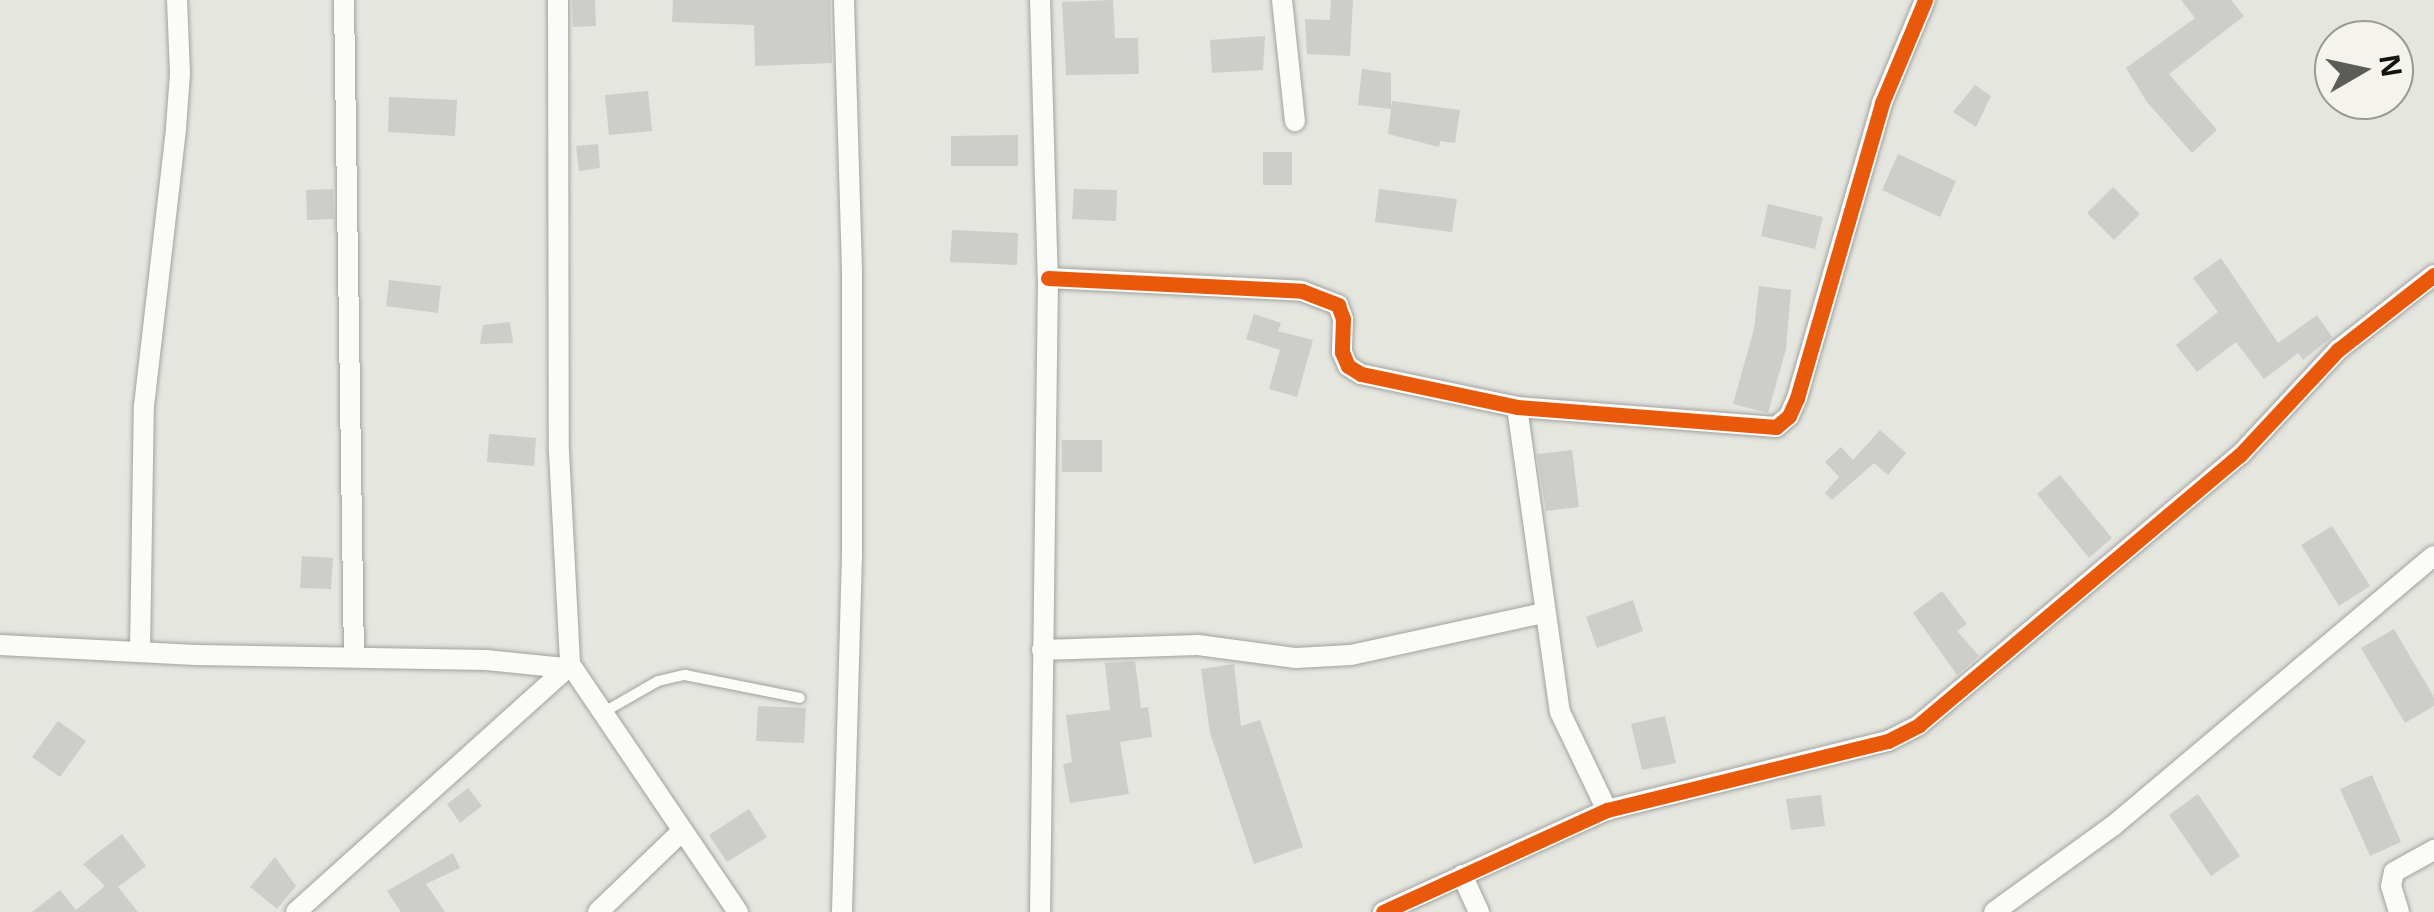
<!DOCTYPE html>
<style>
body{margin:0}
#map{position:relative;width:2434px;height:912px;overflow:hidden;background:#e6e6e1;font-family:"Open Sans",sans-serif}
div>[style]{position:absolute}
.building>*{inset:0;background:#cdcdc9}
.roads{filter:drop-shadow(0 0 2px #a1a19e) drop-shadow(0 0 2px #a1a19e)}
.lane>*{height:10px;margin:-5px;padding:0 5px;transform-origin:5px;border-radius:5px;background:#fbfbfa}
.street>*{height:20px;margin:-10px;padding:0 10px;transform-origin:10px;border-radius:10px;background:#fbfbfa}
.cycleway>*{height:15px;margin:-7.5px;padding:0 7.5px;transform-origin:7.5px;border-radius:7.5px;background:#e8590c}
span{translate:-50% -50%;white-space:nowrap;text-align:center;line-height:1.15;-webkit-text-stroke:9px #f5f4ec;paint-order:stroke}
.north{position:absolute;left:2314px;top:20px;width:100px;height:100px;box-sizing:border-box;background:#f5f4ec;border:2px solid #9a9a94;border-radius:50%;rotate:81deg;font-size:28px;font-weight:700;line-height:40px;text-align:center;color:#12120f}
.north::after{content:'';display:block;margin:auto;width:35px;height:45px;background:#5c5c58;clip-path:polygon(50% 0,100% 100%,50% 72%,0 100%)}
</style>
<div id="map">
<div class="building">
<div style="clip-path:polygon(572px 0,595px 0,596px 26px,573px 27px)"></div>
<div style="clip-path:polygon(673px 0,830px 0,832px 63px,755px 66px,754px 25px,672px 22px)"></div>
<div style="clip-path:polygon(1113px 0,1115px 38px,1138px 38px,1139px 74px,1066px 75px,1062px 2px)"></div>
<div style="clip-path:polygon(1331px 0,1353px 0,1350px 56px,1307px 54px,1305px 19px,1330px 20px)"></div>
<div style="clip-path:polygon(2181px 0,2231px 0,2244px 16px,2169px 74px,2217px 130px,2192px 153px,2147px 102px,2126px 68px,2195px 18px)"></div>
<div style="clip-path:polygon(1265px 36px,1263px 70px,1212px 73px,1210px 40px)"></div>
<div style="clip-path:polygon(1362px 69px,1391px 73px,1391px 109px,1358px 105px)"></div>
<div style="clip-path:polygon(1975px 85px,1991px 96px,1976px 127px,1953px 112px)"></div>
<div style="clip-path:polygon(648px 91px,652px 131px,609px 135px,605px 95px)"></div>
<div style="clip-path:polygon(389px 97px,457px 100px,455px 136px,388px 132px)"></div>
<div style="clip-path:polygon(1392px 101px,1460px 110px,1455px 143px,1440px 141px,1439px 147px,1388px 134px)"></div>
<div style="clip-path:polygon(1018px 135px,1018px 166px,951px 166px,951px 136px)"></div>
<div style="clip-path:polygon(598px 144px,600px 168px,579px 171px,576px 146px)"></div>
<div style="clip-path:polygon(1263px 152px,1292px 152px,1292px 185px,1263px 185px)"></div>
<div style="clip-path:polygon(1898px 154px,1956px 181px,1940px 217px,1882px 190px)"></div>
<div style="clip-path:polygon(2113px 187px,2140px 214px,2114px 240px,2087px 213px)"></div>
<div style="clip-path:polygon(333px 189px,334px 219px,307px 220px,306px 190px)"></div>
<div style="clip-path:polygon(1074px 189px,1117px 190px,1116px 221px,1072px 219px)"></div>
<div style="clip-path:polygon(1379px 189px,1457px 199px,1452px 232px,1375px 222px)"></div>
<div style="clip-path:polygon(1768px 204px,1823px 217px,1815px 249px,1761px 236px)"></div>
<div style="clip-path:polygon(952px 230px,1018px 233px,1017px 265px,950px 262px)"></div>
<div style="clip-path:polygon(2221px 258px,2278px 343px,2317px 315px,2332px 337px,2303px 360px,2298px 353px,2264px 379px,2236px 342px,2197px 372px,2176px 345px,2218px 312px,2193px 278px)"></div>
<div style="clip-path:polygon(389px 280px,441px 286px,438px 313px,386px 306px)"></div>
<div style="clip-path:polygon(1759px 286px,1791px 290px,1786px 349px,1768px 413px,1733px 404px,1754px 329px)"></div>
<div style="clip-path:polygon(1254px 314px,1281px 323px,1278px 331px,1313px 340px,1297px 397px,1269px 389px,1280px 350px,1246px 339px)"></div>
<div style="clip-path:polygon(510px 322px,513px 343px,480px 344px,483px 325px)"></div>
<div style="clip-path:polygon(1880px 430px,1906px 453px,1888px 475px,1874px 463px,1832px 500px,1825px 493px,1839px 477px,1825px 462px,1841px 447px,1853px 460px)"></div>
<div style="clip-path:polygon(489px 434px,536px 438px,534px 466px,487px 462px)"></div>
<div style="clip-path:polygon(1062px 440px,1102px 440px,1102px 472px,1062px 472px)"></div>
<div style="clip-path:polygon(1572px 450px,1579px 507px,1546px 511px,1537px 454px)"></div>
<div style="clip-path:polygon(2060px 475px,2112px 538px,2089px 558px,2037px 494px)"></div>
<div style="clip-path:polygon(2332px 526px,2370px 586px,2339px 606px,2301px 545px)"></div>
<div style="clip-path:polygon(302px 556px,333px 558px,331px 589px,300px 588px)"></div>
<div style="clip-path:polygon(1942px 591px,1967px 624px,1957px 631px,1979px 656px,1957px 675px,1913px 613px)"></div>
<div style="clip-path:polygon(1633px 600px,1643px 631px,1597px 648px,1586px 617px)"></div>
<div style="clip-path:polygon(2394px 629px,2434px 697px,2434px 706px,2405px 723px,2361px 648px)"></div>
<div style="clip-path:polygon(1135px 661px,1141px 708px,1148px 707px,1152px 737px,1120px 742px,1129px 794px,1070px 803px,1063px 764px,1072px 762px,1066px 715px,1110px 710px,1105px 663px)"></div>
<div style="clip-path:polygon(1234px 664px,1241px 726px,1260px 720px,1303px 847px,1254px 864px,1210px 733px,1201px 669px)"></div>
<div style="clip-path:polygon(758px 706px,806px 708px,804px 743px,756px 741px)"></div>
<div style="clip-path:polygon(1665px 716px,1676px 763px,1642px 770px,1631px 724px)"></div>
<div style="clip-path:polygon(58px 721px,86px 741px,60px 777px,32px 757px)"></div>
<div style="clip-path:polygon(2372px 775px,2401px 842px,2370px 856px,2340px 789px)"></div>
<div style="clip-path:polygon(468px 788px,482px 806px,460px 823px,447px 804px)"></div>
<div style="clip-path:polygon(2198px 794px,2240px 856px,2211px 876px,2169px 815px)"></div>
<div style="clip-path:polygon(1821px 795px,1825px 826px,1791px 830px,1786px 799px)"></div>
<div style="clip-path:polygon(749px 809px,767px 837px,727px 862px,709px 835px)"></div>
<div style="clip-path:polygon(122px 834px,146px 866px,118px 887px,138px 912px,32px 912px,60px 890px,76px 910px,105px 886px,83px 864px)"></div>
<div style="clip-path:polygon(453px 853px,460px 868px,426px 884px,445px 912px,401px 912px,387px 891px)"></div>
<div style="clip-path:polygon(275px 857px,296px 886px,277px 909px,250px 887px)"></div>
</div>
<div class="roads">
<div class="lane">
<div style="left:604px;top:712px;width:62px;rotate:-29.9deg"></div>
<div style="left:658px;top:681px;width:28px;rotate:-13deg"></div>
<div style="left:685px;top:675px;width:117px;rotate:11.3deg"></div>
</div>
<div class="street">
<div style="left:344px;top:0;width:657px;rotate:89.13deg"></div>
<div style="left:558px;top:0;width:452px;rotate:89.9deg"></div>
<div style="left:559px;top:452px;width:212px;rotate:87deg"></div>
<div style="left:570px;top:664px;width:300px;rotate:55.9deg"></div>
<div style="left:1040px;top:0;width:278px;rotate:88.4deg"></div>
<div style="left:1048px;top:278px;width:634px;rotate:90.72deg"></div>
<div style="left:1282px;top:0;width:122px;rotate:83.9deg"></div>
<div style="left:1048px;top:278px;width:254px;rotate:2.9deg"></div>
<div style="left:1302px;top:291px;width:39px;rotate:21deg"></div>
<div style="left:1338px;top:305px;width:15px;rotate:70deg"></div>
<div style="left:1343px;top:319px;width:33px;rotate:92deg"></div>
<div style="left:1342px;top:352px;width:15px;rotate:67deg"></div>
<div style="left:1348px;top:366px;width:15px;rotate:32deg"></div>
<div style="left:1361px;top:374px;width:159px;rotate:11.9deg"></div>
<div style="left:1517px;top:407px;width:260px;rotate:4.4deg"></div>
<div style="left:1776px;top:427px;width:17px;rotate:-40deg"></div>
<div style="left:1789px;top:416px;width:20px;rotate:-66deg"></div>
<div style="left:1797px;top:398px;width:307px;rotate:-73.9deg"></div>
<div style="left:1882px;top:103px;width:112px;rotate:-67.3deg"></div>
<div style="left:1517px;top:407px;width:308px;rotate:82deg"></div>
<div style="left:1560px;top:712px;width:109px;rotate:64.4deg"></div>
<div style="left:0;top:645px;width:196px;rotate:2.9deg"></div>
<div style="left:196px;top:655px;width:290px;rotate:1deg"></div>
<div style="left:486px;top:660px;width:79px;rotate:5.8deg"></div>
<div style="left:1042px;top:650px;width:156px;rotate:-1.8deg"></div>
<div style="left:1198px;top:645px;width:99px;rotate:7.6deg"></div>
<div style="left:1296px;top:658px;width:55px;rotate:-3.1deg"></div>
<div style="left:1351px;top:655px;width:197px;rotate:-12.3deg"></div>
<div style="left:140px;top:651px;width:245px;rotate:-89.1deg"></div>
<div style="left:144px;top:406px;width:280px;rotate:-83.4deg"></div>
<div style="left:176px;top:128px;width:54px;rotate:-85.8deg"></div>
<div style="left:180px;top:74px;width:74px;rotate:-92.3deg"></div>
<div style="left:1462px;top:875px;width:41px;rotate:65.3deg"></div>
<div style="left:296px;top:912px;width:367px;rotate:-42deg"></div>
<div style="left:598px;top:912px;width:115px;rotate:-43.9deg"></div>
<div style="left:842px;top:912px;width:354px;rotate:-88.4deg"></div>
<div style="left:852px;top:558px;width:287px;rotate:-90deg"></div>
<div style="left:852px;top:271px;width:271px;rotate:-91.7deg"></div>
<div style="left:1383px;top:912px;width:246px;rotate:-24.5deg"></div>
<div style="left:1607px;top:810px;width:289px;rotate:-13.8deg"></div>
<div style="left:1888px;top:741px;width:35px;rotate:-27deg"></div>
<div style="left:1919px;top:725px;width:419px;rotate:-40.1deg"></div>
<div style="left:2240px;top:455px;width:144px;rotate:-47deg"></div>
<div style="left:2338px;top:350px;width:122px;rotate:-38deg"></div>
<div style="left:1994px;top:912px;width:147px;rotate:-35.9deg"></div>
<div style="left:2113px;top:826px;width:419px;rotate:-40.1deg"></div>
<div style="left:2399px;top:912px;width:27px;rotate:-107deg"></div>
<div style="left:2391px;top:886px;width:14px;rotate:-78deg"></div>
<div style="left:2394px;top:872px;width:46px;rotate:-28.8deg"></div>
</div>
</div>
<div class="cycleway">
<div style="left:1048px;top:278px;width:254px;rotate:2.9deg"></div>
<div style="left:1302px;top:291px;width:39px;rotate:21deg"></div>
<div style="left:1338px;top:305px;width:15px;rotate:70deg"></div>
<div style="left:1343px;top:319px;width:33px;rotate:92deg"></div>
<div style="left:1342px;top:352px;width:15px;rotate:67deg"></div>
<div style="left:1348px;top:366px;width:15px;rotate:32deg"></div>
<div style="left:1361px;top:374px;width:159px;rotate:11.9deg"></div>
<div style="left:1517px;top:407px;width:260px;rotate:4.4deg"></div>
<div style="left:1776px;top:427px;width:17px;rotate:-40deg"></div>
<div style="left:1789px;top:416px;width:20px;rotate:-66deg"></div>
<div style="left:1797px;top:398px;width:307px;rotate:-73.9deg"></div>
<div style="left:1882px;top:103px;width:112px;rotate:-67.3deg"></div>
<div style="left:1383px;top:912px;width:246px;rotate:-24.5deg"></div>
<div style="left:1607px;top:810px;width:289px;rotate:-13.8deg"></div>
<div style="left:1888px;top:741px;width:35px;rotate:-27deg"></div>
<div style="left:1919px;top:725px;width:419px;rotate:-40.1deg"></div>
<div style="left:2240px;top:455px;width:144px;rotate:-47deg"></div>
<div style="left:2338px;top:350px;width:122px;rotate:-38deg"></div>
</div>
<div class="north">N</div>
</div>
